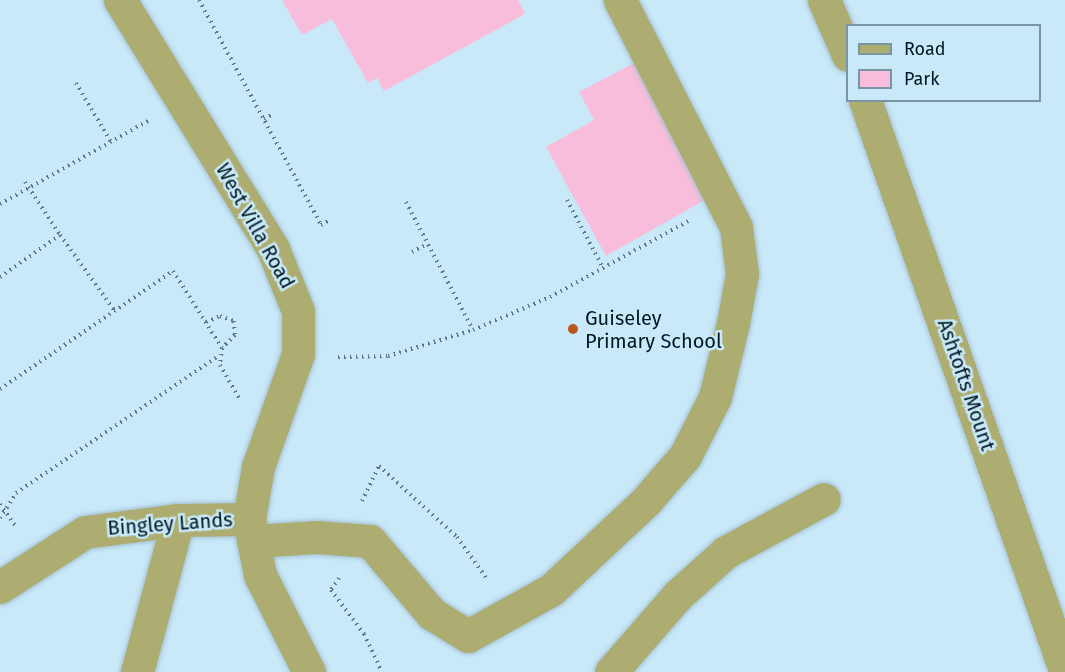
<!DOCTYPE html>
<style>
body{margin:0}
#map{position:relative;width:1065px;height:672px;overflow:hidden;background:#c9e9f9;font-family:"Fira Sans",sans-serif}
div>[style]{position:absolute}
.green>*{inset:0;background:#f8bdda}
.path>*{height:4px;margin-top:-2px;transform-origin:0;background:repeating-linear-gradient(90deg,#5b7784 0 1.5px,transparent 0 6px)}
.roads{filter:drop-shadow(0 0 2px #a5c3d2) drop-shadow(0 0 2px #a5c3d2)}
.minor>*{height:33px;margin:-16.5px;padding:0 16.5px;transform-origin:16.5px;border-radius:16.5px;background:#adad71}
.dots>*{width:16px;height:16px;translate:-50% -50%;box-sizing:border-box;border:3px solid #c9e9f9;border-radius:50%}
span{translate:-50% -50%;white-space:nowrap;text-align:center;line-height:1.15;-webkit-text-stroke:5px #c9e9f9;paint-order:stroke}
.street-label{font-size:20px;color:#001823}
.poi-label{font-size:20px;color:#001823}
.left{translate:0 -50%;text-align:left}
.legend{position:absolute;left:846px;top:24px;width:195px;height:78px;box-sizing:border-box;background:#c9e9f9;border:2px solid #7995a3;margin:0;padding:8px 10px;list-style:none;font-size:18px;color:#001823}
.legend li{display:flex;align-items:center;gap:12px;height:30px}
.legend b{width:30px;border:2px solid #7995a3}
</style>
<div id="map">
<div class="green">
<div style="clip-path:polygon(282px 0,518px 0,525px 14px,384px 91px,377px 78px,368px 83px,332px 19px,302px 35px)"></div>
<div style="clip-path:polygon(636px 62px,710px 197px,606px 256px,546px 147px,594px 120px,579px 92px)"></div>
</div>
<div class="path">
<div style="left:199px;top:0;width:256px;rotate:61.5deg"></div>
<div style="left:321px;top:225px;width:8px;rotate:-30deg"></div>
<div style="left:76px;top:83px;width:69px;rotate:59.3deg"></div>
<div style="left:264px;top:119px;width:10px;rotate:-29deg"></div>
<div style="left:25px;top:182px;width:64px;rotate:56.6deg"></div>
<div style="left:567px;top:200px;width:75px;rotate:62.1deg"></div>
<div style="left:406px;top:202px;width:144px;rotate:62.4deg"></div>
<div style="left:0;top:204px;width:170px;rotate:-29.3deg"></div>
<div style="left:412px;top:252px;width:17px;rotate:-28deg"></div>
<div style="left:0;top:277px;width:73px;rotate:-35deg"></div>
<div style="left:60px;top:235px;width:92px;rotate:54.2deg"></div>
<div style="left:206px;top:322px;width:15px;rotate:-23deg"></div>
<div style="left:220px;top:316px;width:15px;rotate:20deg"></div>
<div style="left:234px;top:321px;width:14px;rotate:86deg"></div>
<div style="left:235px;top:335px;width:18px;rotate:135deg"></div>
<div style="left:338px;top:357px;width:50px;rotate:-1.1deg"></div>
<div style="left:388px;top:356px;width:89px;rotate:-17deg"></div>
<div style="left:473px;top:330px;width:84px;rotate:-23.2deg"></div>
<div style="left:550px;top:297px;width:160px;rotate:-28.8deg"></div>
<div style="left:0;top:389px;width:209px;rotate:-34.3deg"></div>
<div style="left:173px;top:271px;width:91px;rotate:57.5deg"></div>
<div style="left:222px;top:348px;width:17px;rotate:97deg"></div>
<div style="left:220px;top:365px;width:39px;rotate:60deg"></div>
<div style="left:362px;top:501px;width:39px;rotate:-64deg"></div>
<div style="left:379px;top:466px;width:105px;rotate:42.3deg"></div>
<div style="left:457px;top:537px;width:52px;rotate:54.5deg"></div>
<div style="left:0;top:504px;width:29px;rotate:55deg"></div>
<div style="left:0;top:518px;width:30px;rotate:-57deg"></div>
<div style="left:16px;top:493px;width:246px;rotate:-34.1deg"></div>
<div style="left:339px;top:578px;width:14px;rotate:124deg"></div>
<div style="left:331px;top:590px;width:55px;rotate:53.1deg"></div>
<div style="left:364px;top:634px;width:42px;rotate:64.7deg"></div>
</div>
<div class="roads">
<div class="minor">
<div style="left:120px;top:0;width:292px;rotate:58.4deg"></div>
<div style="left:273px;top:249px;width:67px;rotate:68deg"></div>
<div style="left:298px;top:311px;width:43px;rotate:90deg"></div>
<div style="left:298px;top:354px;width:120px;rotate:109.5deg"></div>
<div style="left:258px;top:467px;width:53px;rotate:99.8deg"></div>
<div style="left:249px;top:519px;width:57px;rotate:78.9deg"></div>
<div style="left:260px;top:575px;width:109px;rotate:63.2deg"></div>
<div style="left:824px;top:0;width:60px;rotate:66.4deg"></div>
<div style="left:865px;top:100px;width:604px;rotate:70.67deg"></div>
<div style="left:253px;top:541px;width:64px;rotate:-3.6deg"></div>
<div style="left:317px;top:537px;width:53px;rotate:4.3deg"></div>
<div style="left:370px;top:541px;width:96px;rotate:49.7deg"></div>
<div style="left:432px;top:614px;width:42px;rotate:31.4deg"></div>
<div style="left:468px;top:636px;width:95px;rotate:-29deg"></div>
<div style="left:551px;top:590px;width:130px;rotate:-43.1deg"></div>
<div style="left:646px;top:501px;width:60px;rotate:-49.1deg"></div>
<div style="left:685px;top:456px;width:66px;rotate:-63deg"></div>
<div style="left:715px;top:397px;width:76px;rotate:-76.3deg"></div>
<div style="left:733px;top:323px;width:50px;rotate:-79.6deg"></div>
<div style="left:742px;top:274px;width:47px;rotate:-97.3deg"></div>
<div style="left:736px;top:227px;width:255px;rotate:-117.1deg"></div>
<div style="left:0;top:587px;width:101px;rotate:-32.9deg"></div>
<div style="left:85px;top:532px;width:94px;rotate:-7.4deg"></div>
<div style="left:178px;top:520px;width:71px;rotate:-0.8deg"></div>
<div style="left:137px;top:672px;width:157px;rotate:-74.9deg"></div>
<div style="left:611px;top:672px;width:102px;rotate:-49deg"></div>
<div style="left:678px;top:595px;width:64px;rotate:-41.9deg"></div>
<div style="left:726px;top:552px;width:111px;rotate:-28.4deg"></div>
</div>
</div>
<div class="dots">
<div style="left:573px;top:329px;background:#ba581a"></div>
</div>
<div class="street-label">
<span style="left:255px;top:226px;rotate:61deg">West Villa Road</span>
<span style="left:966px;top:385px;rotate:71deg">Ashtofts Mount</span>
<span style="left:170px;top:524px;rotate:-4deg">Bingley Lands</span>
</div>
<div class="poi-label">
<span class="left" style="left:585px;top:330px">Guiseley<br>Primary School</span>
</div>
<ul class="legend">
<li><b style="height:8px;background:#adad71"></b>Road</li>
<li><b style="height:16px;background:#f8bdda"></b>Park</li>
</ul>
</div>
